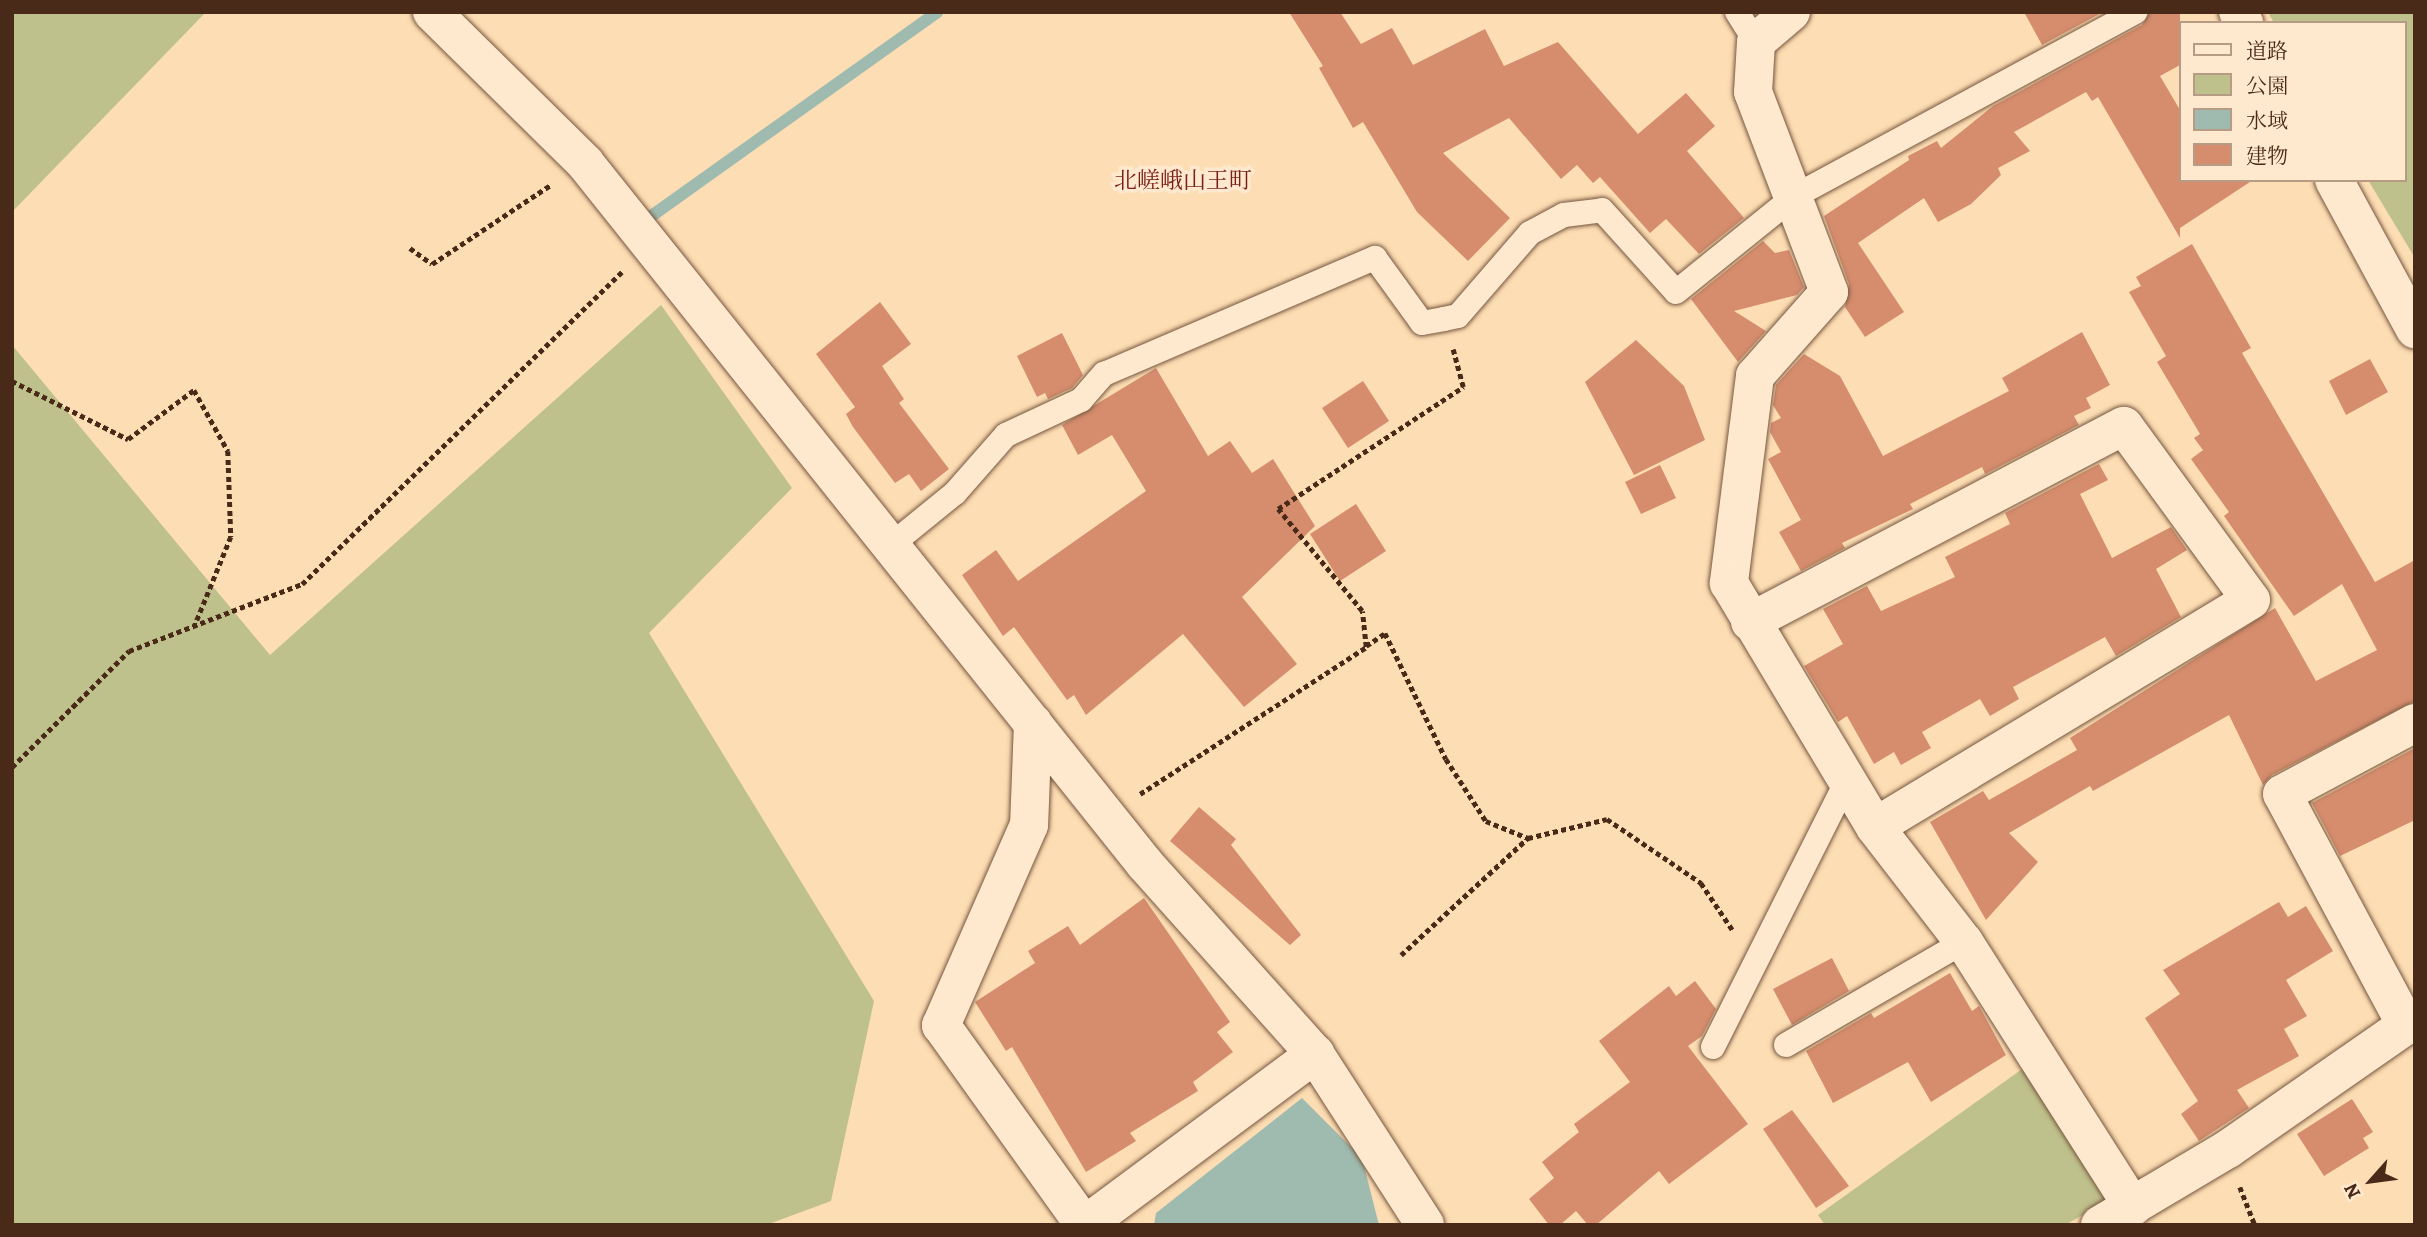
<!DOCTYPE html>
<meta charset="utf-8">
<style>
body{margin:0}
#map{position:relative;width:2427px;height:1237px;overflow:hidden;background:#fdddb3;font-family:Alegreya,"Noto Serif JP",serif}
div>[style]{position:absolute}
.green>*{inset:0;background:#bfc18c}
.water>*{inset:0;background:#9fbbb0}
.stream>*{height:12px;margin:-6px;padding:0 6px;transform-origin:6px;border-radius:6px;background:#9fbbb0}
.building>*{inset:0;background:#d58d6d}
.path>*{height:4.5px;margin-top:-2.25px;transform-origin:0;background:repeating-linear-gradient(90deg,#492918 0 5px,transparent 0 8.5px)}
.roads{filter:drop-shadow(0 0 2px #76563f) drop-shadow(0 0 2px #76563f)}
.lane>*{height:24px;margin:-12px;padding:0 12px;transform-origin:12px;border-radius:12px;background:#fee9ce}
.street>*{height:38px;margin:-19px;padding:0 19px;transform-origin:19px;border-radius:19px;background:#fee9ce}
.secondary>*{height:38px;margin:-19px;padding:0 19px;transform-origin:19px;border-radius:19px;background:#fee9ce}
span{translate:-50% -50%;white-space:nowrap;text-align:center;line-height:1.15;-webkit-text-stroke:7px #fee9ce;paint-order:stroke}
.neighbourhood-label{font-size:23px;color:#7a1f14}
.frame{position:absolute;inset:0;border:14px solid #492918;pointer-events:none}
.legend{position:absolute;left:2179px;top:21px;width:228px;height:161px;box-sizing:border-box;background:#fee9ce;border:2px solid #b69c85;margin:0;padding:9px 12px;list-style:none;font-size:21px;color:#492918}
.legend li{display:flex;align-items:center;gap:14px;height:35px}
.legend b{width:35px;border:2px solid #b69c85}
.north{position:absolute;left:2336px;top:1146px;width:70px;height:70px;-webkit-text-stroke:5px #fee9ce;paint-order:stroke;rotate:242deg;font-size:19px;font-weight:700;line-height:28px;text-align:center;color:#492918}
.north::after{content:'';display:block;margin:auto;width:24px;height:32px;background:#492918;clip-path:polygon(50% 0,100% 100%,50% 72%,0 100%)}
</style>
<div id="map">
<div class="green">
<div style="clip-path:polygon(12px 12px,206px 12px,12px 212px)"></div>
<div style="clip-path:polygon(2268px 12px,2415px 12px,2415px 258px,2368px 180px,2404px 180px,2404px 23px,2274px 23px)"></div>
<div style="clip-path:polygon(661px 305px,792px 488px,649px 633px,874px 1001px,831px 1201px,766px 1225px,12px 1225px,12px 345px,270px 655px)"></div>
<div style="clip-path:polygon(2025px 1067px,2111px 1199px,2065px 1225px,1825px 1225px,1818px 1215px)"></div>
</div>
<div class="water">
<div style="clip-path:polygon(1302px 1098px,1362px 1158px,1379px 1225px,1154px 1225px,1156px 1213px)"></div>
</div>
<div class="stream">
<div style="left:650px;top:217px;width:353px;rotate:-35.5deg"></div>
</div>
<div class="building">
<div style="clip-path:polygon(1289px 12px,1340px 12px,1361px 44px,1392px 28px,1413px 65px,1485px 29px,1504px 66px,1558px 42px,1638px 134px,1686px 93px,1715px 126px,1687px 151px,1744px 218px,1699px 254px,1666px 219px,1650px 233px,1600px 177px,1593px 183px,1577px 165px,1561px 179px,1509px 118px,1443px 153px,1510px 218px,1468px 261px,1417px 212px,1363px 122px,1353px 128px,1319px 68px,1323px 66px)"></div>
<div style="clip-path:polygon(2024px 12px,2103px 12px,2042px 45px)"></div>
<div style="clip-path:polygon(2150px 12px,2180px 12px,2180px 65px,2160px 76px,2180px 110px,2180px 180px,2253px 180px,2180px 228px,2180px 238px,2098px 97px,2092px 101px,2086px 92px,2014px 132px,2030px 151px,1998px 168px,2001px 175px,1971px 204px,1938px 222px,1924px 198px,1858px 243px,1904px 312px,1865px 337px,1845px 307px,1849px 284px,1824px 216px,1909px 160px,1908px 156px,1937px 141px,1941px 148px,1993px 106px,2142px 25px)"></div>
<div style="clip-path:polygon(1763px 241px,1775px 253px,1789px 250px,1804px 287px,1797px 295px,1734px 311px,1766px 331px,1738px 362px,1691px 299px)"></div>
<div style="clip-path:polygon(2192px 244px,2251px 348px,2242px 353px,2375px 582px,2415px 560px,2415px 701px,2272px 775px,2263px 785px,2229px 715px,2093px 791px,2090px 786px,2009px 833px,2038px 862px,1986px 920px,1930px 822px,1983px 791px,1989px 800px,2077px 750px,2070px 738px,2275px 608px,2316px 681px,2377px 650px,2342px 584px,2294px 616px,2224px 516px,2229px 512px,2191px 459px,2203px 450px,2194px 438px,2200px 434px,2157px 362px,2166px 356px,2129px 292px,2141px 286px,2136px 277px)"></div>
<div style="clip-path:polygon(880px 302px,911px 344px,882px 366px,904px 399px,899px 403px,949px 469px,921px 491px,909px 474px,895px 483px,853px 427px,846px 414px,855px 407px,816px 354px)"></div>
<div style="clip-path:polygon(2082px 332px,2110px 385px,2086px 398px,2091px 408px,2074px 416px,2079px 425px,1985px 474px,1982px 467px,1910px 504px,1913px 509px,1842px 543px,1845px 548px,1801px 571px,1779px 532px,1801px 520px,1768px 459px,1781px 452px,1770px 432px,1771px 423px,1781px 418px,1773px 405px,1776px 385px,1804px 354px,1840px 376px,1883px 456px,2009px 391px,2002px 378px)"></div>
<div style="clip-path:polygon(1062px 333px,1083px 375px,1072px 388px,1048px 399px,1045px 393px,1037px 397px,1017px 356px)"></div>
<div style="clip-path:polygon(1636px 340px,1684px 386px,1705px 440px,1634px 475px,1585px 382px)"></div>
<div style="clip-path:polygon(2370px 359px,2388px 392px,2346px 415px,2329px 381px)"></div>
<div style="clip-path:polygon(1156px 368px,1208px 456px,1230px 441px,1252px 473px,1273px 459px,1315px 526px,1242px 597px,1297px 664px,1244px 707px,1183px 634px,1086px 715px,1074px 695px,1067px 700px,1014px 627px,1003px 636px,962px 575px,996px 550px,1018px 581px,1146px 491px,1112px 435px,1078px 455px,1062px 425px)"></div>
<div style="clip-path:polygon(1363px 381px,1389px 421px,1348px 448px,1322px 408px)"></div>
<div style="clip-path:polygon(2099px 464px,2108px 480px,2080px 494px,2112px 558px,2171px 527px,2187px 550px,2156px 569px,2181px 617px,2116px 656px,2105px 637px,2013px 687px,2019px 699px,1990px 716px,1980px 699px,1922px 732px,1931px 748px,1901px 765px,1894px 752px,1874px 764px,1847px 716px,1838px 722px,1804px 666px,1843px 644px,1823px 609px,1867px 586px,1881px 611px,1955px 577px,1945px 557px,2010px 524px,2005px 513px)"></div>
<div style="clip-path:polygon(1660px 465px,1676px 498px,1641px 514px,1625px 482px)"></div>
<div style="clip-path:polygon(1356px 504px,1386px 551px,1340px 581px,1310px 534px)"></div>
<div style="clip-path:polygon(2415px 748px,2415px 820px,2340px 856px,2312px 803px)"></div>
<div style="clip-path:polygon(1199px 807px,1236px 839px,1231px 845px,1301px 935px,1290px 945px,1170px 841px)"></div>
<div style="clip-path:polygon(1144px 898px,1230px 1022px,1217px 1032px,1233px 1052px,1193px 1082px,1198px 1091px,1130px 1133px,1136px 1141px,1086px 1172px,1012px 1047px,1006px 1051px,975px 1002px,1035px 963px,1028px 951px,1068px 926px,1080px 945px)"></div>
<div style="clip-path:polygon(2279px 902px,2288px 917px,2306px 906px,2333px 951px,2286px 980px,2307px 1016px,2284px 1029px,2299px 1056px,2237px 1090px,2249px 1108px,2199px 1141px,2181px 1114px,2198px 1101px,2145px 1018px,2180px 994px,2163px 970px)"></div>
<div style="clip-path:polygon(1832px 958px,1849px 991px,1792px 1025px,1773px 989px)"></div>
<div style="clip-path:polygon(1950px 973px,1972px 1011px,1979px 1006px,2006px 1055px,1931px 1102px,1908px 1062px,1833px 1103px,1806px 1051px,1871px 1013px,1874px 1018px)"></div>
<div style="clip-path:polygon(1695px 981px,1716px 1009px,1702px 1036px,1688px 1046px,1748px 1124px,1669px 1184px,1659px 1171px,1596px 1225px,1588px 1225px,1576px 1211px,1560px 1225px,1549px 1225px,1529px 1199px,1554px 1178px,1542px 1162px,1579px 1132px,1574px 1124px,1630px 1082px,1599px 1041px,1669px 986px,1676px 996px)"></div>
<div style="clip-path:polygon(2352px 1099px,2373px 1132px,2363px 1138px,2369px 1148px,2324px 1176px,2297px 1134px)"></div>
<div style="clip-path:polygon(1792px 1110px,1849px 1186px,1816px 1208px,1763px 1129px)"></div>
</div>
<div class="path">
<div style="left:410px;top:248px;width:27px;rotate:36deg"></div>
<div style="left:432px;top:264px;width:144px;rotate:-33.7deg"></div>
<div style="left:12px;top:381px;width:130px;rotate:26.6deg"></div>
<div style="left:128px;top:439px;width:82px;rotate:-36.6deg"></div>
<div style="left:194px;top:390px;width:70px;rotate:60.9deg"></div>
<div style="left:228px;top:451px;width:86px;rotate:88deg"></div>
<div style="left:231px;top:537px;width:95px;rotate:112.2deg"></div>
<div style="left:1366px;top:646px;width:23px;rotate:-34deg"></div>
<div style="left:1385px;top:633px;width:140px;rotate:64.2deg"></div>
<div style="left:1446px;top:759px;width:74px;rotate:57.2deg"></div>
<div style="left:1486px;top:821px;width:45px;rotate:22deg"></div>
<div style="left:12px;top:767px;width:165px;rotate:-44.8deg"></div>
<div style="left:129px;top:651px;width:186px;rotate:-21.2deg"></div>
<div style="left:302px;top:584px;width:447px;rotate:-44.3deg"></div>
<div style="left:1140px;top:794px;width:270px;rotate:-33deg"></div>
<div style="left:1366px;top:647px;width:36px;rotate:-96deg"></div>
<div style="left:1362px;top:611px;width:132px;rotate:-129.5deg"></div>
<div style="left:1278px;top:509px;width:222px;rotate:-33.4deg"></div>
<div style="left:1463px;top:387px;width:39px;rotate:-105deg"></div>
<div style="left:1401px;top:955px;width:173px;rotate:-42.7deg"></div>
<div style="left:1528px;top:838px;width:81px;rotate:-13.5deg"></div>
<div style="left:1607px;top:819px;width:114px;rotate:34.2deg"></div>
<div style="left:1701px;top:883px;width:59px;rotate:56deg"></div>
<div style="left:2240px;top:1187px;width:41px;rotate:68.5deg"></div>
</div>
<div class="roads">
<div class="lane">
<div style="left:1737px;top:12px;width:36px;rotate:58deg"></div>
<div style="left:891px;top:545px;width:82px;rotate:-39.1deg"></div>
<div style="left:955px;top:493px;width:77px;rotate:-48.7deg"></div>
<div style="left:1006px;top:435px;width:83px;rotate:-25deg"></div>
<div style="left:1081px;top:400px;width:35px;rotate:-49deg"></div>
<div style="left:1104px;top:374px;width:295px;rotate:-23.2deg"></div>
<div style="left:1375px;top:258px;width:80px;rotate:54.1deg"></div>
<div style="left:1422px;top:323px;width:22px;rotate:-10deg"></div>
<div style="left:1444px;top:319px;width:14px;rotate:-12deg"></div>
<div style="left:1458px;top:316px;width:110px;rotate:-49.1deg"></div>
<div style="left:1530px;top:233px;width:38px;rotate:-28deg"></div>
<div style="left:1564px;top:215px;width:38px;rotate:-7deg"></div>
<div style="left:1602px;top:210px;width:110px;rotate:47.9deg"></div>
<div style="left:1676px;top:292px;width:153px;rotate:-38.9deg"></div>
<div style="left:1795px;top:196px;width:387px;rotate:-28.4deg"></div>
<div style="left:1786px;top:1045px;width:206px;rotate:-30.1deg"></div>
<div style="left:1713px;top:1047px;width:299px;rotate:-63.3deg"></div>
</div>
<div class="street">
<div style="left:432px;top:12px;width:215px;rotate:44.6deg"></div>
<div style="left:585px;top:163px;width:897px;rotate:51.38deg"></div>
<div style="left:1145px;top:864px;width:255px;rotate:48.2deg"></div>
<div style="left:1315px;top:1054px;width:203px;rotate:57.2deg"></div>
<div style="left:1791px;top:12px;width:46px;rotate:139.4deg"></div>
<div style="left:1756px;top:42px;width:50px;rotate:93.4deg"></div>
<div style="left:1753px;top:92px;width:214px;rotate:69.2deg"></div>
<div style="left:1829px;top:292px;width:112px;rotate:131.4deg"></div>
<div style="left:1755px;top:376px;width:209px;rotate:97.2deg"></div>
<div style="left:1729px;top:583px;width:284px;rotate:59.1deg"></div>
<div style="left:1875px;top:827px;width:145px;rotate:52.3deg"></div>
<div style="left:1964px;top:942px;width:314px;rotate:57.5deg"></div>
<div style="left:1750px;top:622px;width:422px;rotate:-27.7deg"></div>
<div style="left:2124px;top:426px;width:215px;rotate:53.9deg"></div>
<div style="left:2251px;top:600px;width:439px;rotate:148.9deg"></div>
<div style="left:1033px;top:723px;width:102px;rotate:92.2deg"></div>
<div style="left:1029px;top:825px;width:219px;rotate:113.7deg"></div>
<div style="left:941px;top:1025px;width:246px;rotate:54.4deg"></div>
<div style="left:2406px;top:1025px;width:262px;rotate:-118.2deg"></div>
<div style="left:2282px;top:794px;width:151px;rotate:-28.1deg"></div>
<div style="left:1085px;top:1225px;width:287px;rotate:-36.6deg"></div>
<div style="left:2100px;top:1225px;width:149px;rotate:-30.7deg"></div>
<div style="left:2228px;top:1149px;width:228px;rotate:-34.8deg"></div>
</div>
<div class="secondary">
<div style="left:2238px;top:12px;width:13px;rotate:61deg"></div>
<div style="left:2334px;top:180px;width:170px;rotate:61.5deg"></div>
</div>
</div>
<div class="neighbourhood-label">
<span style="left:1183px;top:181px">北嵯峨山王町</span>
</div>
<div class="frame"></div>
<ul class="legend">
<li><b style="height:9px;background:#fee9ce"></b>道路</li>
<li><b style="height:19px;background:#bfc18c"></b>公園</li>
<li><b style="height:19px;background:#9fbbb0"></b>水域</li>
<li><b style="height:19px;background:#d58d6d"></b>建物</li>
</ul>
<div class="north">N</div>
</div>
